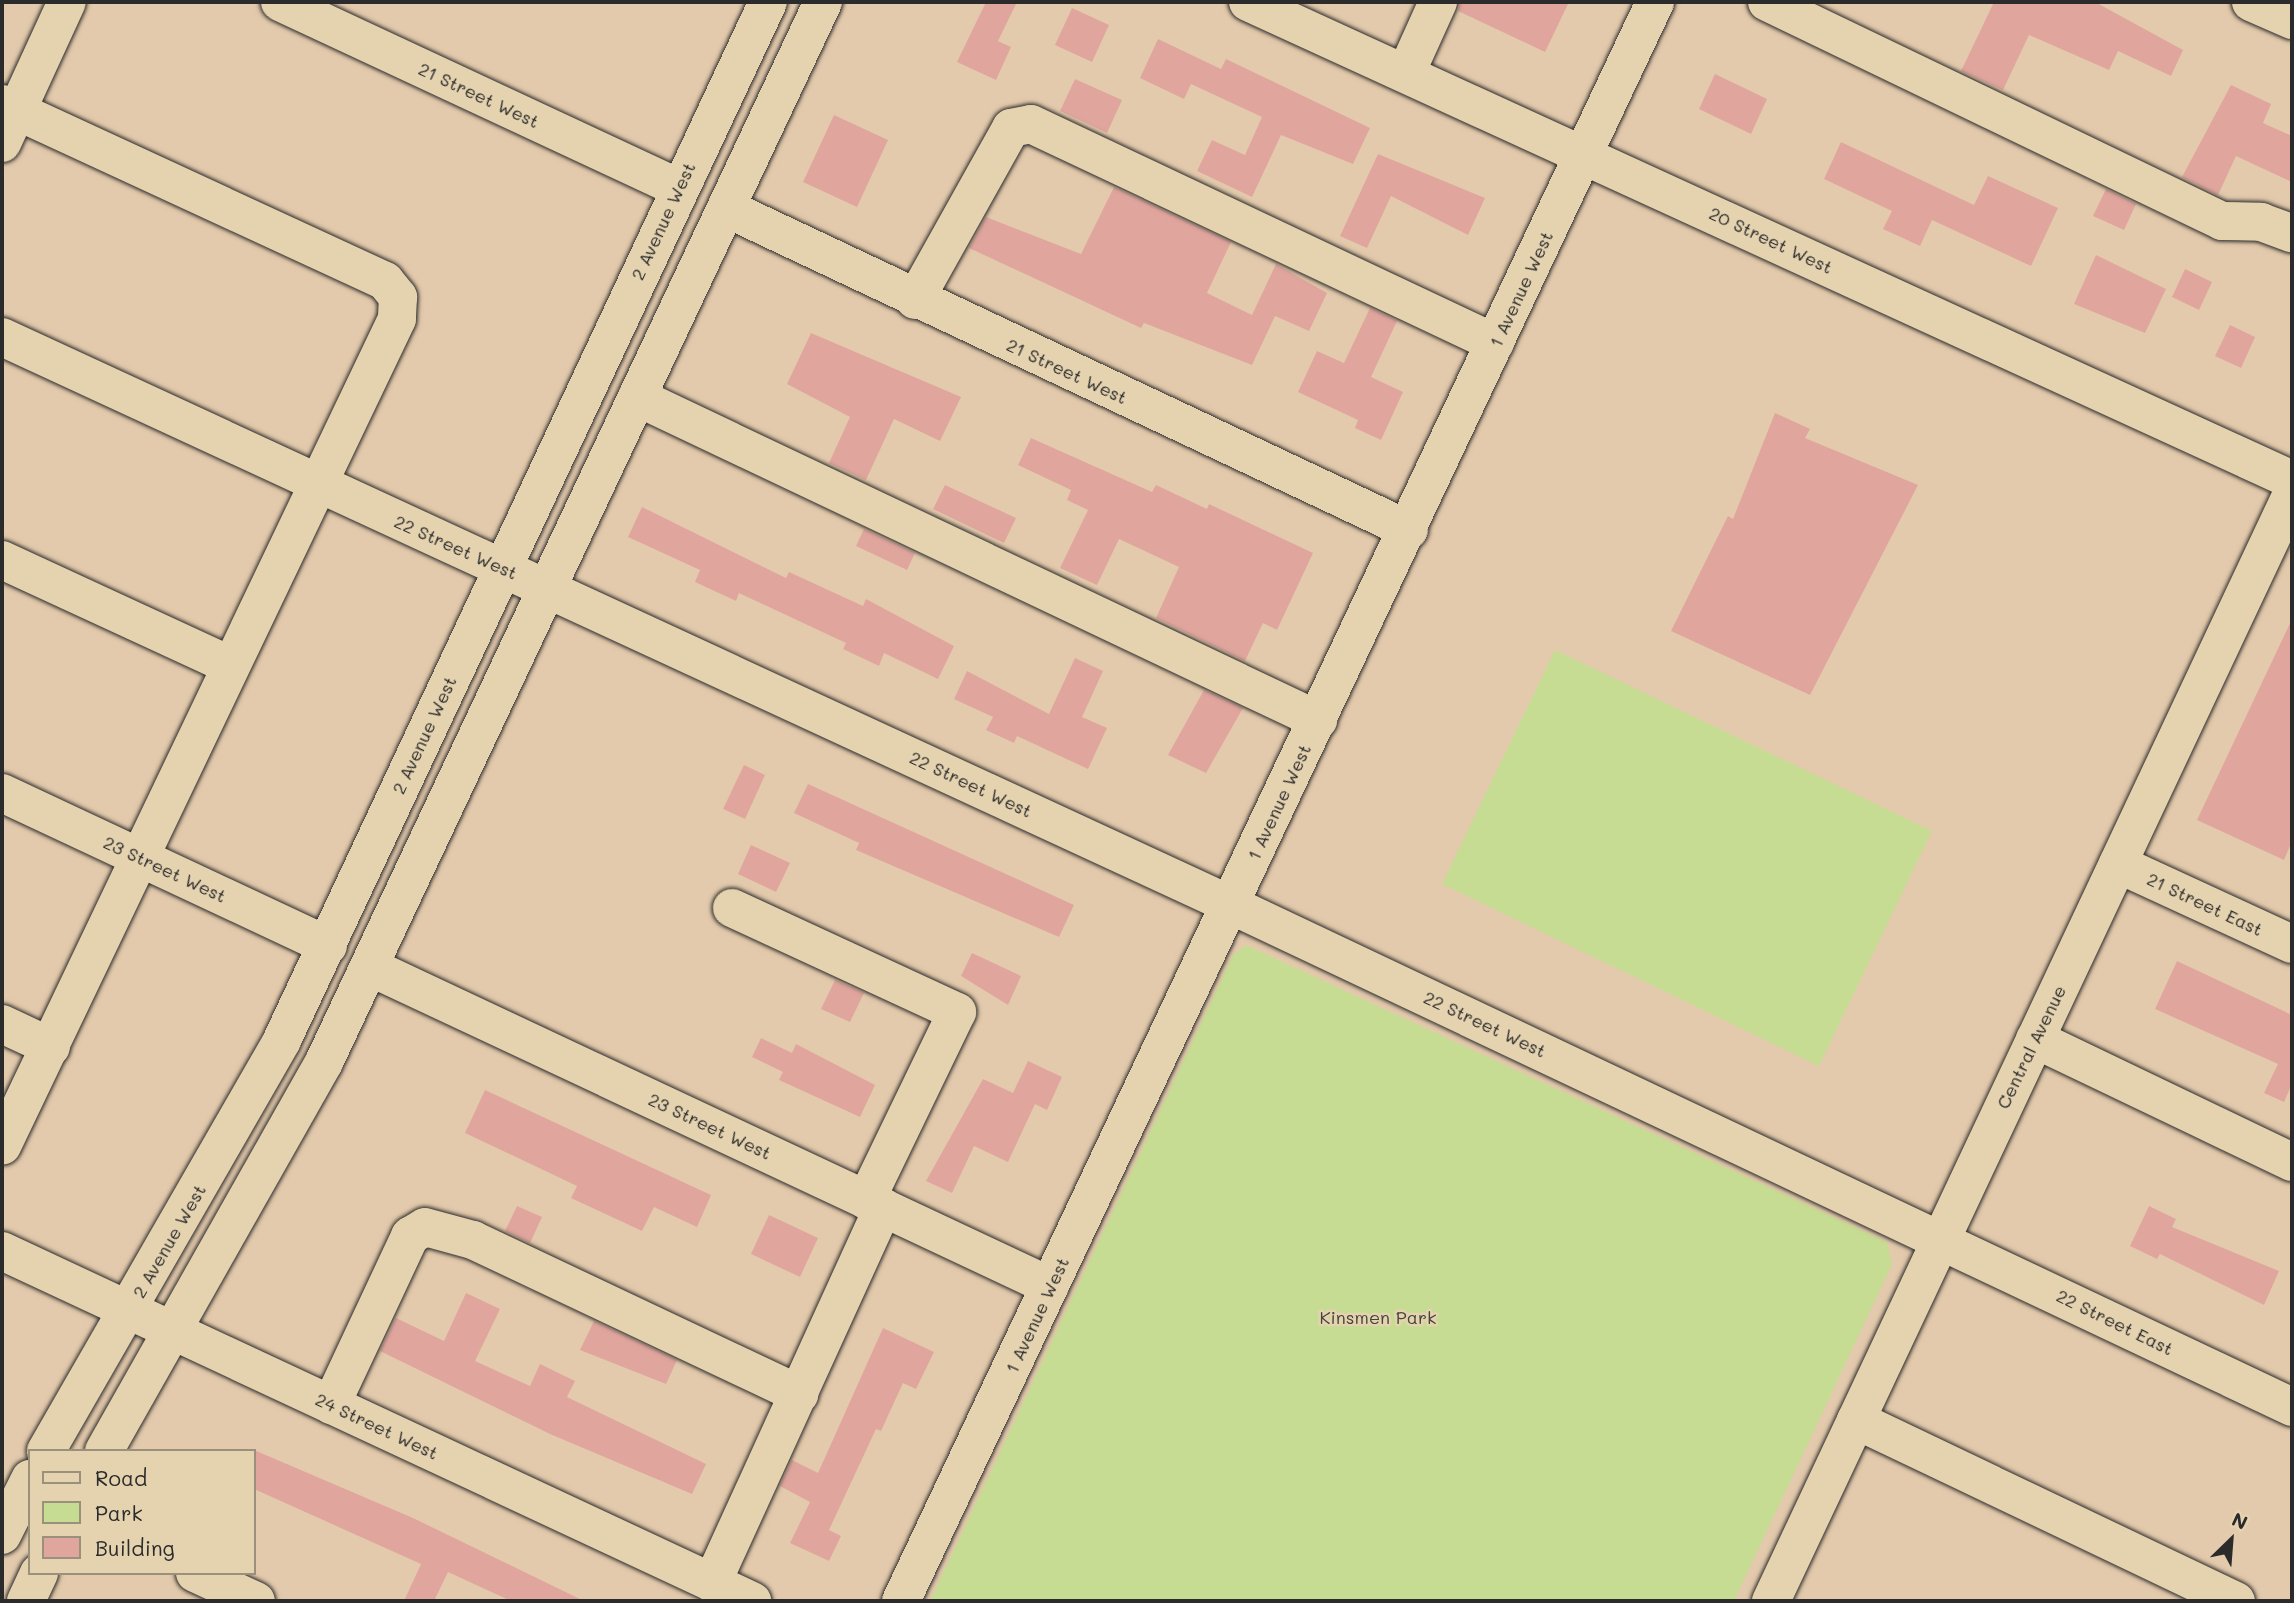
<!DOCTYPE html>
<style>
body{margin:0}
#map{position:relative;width:2294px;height:1603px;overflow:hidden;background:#e4caac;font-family:Mali,sans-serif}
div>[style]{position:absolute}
.green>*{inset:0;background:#c6dc92}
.building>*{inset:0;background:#e0a69e}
.roads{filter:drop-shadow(0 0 2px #2b2b2b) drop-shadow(0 0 2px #2b2b2b)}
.minor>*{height:38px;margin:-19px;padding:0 19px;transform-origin:19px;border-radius:19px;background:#e5d3b0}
.highway>*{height:38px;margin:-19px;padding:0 19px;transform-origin:19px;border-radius:19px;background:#e5d3b0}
span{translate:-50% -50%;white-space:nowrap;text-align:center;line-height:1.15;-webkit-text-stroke:5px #e5d3b0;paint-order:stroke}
.street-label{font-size:18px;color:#2b2b2b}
.park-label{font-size:18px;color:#42463a}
.frame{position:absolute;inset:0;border:4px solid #2b2b2b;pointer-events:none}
.legend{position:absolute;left:28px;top:1449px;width:228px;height:126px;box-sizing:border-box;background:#e5d3b0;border:2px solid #9b907b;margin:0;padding:9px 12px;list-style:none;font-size:21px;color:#2b2b2b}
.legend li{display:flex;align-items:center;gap:14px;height:35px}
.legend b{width:35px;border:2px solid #9b907b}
.north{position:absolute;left:2196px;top:1505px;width:70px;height:70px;-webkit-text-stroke:5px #e5d3b0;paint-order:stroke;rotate:25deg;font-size:19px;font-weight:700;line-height:28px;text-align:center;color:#2b2b2b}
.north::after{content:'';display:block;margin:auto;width:24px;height:32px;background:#2b2b2b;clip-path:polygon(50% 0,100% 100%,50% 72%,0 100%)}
</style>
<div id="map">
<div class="green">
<div style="clip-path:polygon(1555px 650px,1932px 831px,1819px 1066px,1442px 884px)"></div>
<div style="clip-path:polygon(1246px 945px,1887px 1242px,1892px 1264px,1734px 1601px,930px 1601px,1233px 955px)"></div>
</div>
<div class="building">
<div style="clip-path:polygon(986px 2px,1017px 2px,998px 41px,1011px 47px,996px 80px,957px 62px)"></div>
<div style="clip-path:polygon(1460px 2px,1569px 2px,1545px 52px,1458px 11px)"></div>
<div style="clip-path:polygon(1994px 2px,2095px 2px,2183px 50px,2171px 76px,2118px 51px,2109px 70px,2029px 35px,2003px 90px,1961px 71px)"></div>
<div style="clip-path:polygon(1072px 8px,1109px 25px,1092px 62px,1055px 45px)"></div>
<div style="clip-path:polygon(1158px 39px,1221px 69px,1226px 59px,1370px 128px,1353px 164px,1281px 135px,1252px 197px,1197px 171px,1212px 140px,1245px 155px,1262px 117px,1191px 84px,1184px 99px,1140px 78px)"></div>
<div style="clip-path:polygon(1715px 74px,1767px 99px,1751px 134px,1699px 109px)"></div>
<div style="clip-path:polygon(1075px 79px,1122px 100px,1107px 133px,1060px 111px)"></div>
<div style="clip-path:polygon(2231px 85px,2271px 104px,2263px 123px,2292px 136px,2292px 182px,2236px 156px,2218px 195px,2182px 177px)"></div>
<div style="clip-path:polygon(834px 115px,888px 140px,857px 207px,803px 182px)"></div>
<div style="clip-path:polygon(1841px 142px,1974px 205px,1988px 176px,2058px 208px,2031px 266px,1932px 220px,1920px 246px,1883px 229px,1892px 211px,1824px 179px)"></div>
<div style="clip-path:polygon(1378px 154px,1485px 198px,1468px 235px,1391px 196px,1367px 248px,1340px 236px)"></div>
<div style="clip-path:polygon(1114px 187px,1231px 242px,1207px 293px,1252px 315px,1276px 264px,1327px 293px,1309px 331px,1275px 316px,1252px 365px,1144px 323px,1141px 328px,969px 248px,986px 217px,1081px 254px)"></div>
<div style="clip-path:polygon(2106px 189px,2136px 204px,2124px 230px,2093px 216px)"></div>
<div style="clip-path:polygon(2096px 255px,2166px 289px,2145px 333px,2074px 304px)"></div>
<div style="clip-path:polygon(2185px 269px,2212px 282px,2199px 310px,2172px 297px)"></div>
<div style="clip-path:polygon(1370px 308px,1397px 321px,1371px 377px,1403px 392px,1381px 440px,1355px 428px,1358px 420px,1298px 392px,1317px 351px,1344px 363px)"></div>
<div style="clip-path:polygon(2230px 325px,2255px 337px,2241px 368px,2215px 356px)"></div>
<div style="clip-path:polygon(811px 333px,961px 397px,940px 441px,894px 419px,866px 480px,829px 463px,850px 417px,787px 384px)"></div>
<div style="clip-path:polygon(1775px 413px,1810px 429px,1805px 438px,1918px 485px,1810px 695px,1671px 631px,1728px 516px,1733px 519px)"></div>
<div style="clip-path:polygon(1031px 438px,1152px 492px,1156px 485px,1207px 509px,1209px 504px,1313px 553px,1277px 630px,1263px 623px,1245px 661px,1156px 618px,1179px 567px,1119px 539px,1097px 585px,1060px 568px,1088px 510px,1067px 500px,1071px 490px,1018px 465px)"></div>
<div style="clip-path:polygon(945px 485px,1016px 518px,1004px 543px,933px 509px)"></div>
<div style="clip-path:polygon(642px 507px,786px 578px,789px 572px,863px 606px,866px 599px,954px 646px,938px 679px,884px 653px,879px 666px,843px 649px,846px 643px,739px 593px,736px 601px,695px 582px,700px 570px,628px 537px)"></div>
<div style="clip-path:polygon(864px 529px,915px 553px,907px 570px,856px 546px)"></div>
<div style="clip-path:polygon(2292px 619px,2292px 841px,2284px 860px,2197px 820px)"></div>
<div style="clip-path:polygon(1075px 658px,1103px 671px,1082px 717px,1107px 728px,1088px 769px,1017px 736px,1014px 743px,986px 730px,993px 717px,954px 699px,967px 671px,1049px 714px)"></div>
<div style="clip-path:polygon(1204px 690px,1243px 708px,1206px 773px,1168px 755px)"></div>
<div style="clip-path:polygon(744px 765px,765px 775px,745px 819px,723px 809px)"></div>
<div style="clip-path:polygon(808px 784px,1074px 905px,1059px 937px,856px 850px,859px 843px,794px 813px)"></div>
<div style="clip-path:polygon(751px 845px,790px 863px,776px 892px,738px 874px)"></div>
<div style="clip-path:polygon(972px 953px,1021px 976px,1008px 1005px,961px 976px)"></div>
<div style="clip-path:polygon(2177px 961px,2292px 1015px,2292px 1084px,2284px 1102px,2264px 1093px,2278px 1064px,2155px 1009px)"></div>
<div style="clip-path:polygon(835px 980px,864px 993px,850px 1022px,821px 1009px)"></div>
<div style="clip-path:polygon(761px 1038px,792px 1053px,796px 1044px,875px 1085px,860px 1117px,779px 1080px,783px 1072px,752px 1057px)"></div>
<div style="clip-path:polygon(1028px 1061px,1062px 1077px,1047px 1110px,1035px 1104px,1008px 1162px,974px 1146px,952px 1193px,926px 1181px,983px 1079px,1013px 1093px)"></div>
<div style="clip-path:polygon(485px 1090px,711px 1195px,697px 1227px,654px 1207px,642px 1231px,571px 1198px,577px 1186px,465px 1133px)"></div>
<div style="clip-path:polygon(517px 1206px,542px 1217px,530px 1243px,505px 1231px)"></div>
<div style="clip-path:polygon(2149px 1206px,2176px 1219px,2172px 1227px,2279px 1271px,2264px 1305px,2160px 1254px,2157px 1259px,2130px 1246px)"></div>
<div style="clip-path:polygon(769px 1215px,818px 1238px,800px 1277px,751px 1254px)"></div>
<div style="clip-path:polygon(466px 1293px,500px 1309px,475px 1361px,530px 1386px,540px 1364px,575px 1381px,567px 1397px,706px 1464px,692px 1494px,550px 1434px,380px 1351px,396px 1318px,444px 1341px)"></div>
<div style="clip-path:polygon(594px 1321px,677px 1360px,666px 1384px,580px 1350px)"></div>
<div style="clip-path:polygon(883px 1328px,934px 1352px,916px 1389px,903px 1383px,881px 1431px,876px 1429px,829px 1530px,841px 1536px,829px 1561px,790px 1543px,810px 1502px,780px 1486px,792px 1460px,818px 1473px)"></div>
<div style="clip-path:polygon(254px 1450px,413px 1518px,584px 1601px,511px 1601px,448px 1572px,434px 1601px,404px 1601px,421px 1564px,254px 1489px)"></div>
</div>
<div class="roads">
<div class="minor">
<div style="left:280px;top:2px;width:440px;rotate:25deg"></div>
<div style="left:1248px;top:2px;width:1148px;rotate:24.6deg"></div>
<div style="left:1767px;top:2px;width:505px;rotate:25.7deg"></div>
<div style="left:2222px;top:221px;width:39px;rotate:1deg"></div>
<div style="left:2261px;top:222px;width:33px;rotate:20deg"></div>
<div style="left:2251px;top:2px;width:45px;rotate:23.7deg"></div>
<div style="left:1406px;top:73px;width:78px;rotate:-65.7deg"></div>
<div style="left:2px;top:104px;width:422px;rotate:24.8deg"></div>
<div style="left:385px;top:281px;width:21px;rotate:51deg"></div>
<div style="left:398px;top:297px;width:22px;rotate:93deg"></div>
<div style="left:397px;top:319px;width:916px;rotate:115.53deg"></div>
<div style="left:2px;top:143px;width:155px;rotate:-65.3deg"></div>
<div style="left:726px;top:208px;width:755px;rotate:25.24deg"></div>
<div style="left:915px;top:300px;width:197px;rotate:-60.8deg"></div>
<div style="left:1011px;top:128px;width:20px;rotate:-11deg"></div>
<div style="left:1031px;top:124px;width:513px;rotate:25.27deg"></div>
<div style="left:2px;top:337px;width:1354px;rotate:24.8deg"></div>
<div style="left:1231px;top:905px;width:1174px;rotate:25.32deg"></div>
<div style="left:637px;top:397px;width:754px;rotate:25.38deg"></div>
<div style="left:2px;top:560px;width:250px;rotate:24.8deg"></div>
<div style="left:2px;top:793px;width:360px;rotate:25.1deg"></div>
<div style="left:2118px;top:864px;width:192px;rotate:24.7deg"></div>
<div style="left:732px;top:908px;width:248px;rotate:24.8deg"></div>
<div style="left:957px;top:1012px;width:209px;rotate:115.8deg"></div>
<div style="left:370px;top:967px;width:751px;rotate:25.13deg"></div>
<div style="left:2px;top:1024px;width:54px;rotate:25.1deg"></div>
<div style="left:2035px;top:1039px;width:285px;rotate:25.6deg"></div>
<div style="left:2px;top:1251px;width:828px;rotate:25.02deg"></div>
<div style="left:331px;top:1405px;width:187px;rotate:-64.9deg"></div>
<div style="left:410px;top:1236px;width:17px;rotate:-31deg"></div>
<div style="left:425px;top:1227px;width:50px;rotate:15.2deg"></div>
<div style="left:473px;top:1240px;width:361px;rotate:25.3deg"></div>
<div style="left:1856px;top:1420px;width:421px;rotate:25.5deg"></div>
<div style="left:195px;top:1573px;width:67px;rotate:24.7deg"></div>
<div style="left:712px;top:1583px;width:413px;rotate:-65.5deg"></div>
<div style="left:901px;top:1601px;width:1768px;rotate:-64.75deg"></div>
<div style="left:1771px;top:1601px;width:1223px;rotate:-64.8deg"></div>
</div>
<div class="highway">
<div style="left:46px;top:1451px;width:474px;rotate:-60.1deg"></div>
<div style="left:282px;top:1040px;width:1146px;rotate:-64.91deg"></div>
<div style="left:104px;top:1451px;width:447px;rotate:-60.5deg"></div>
<div style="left:324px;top:1062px;width:1172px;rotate:-64.79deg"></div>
<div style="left:2px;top:1535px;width:63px;rotate:-63.4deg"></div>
<div style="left:26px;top:1601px;width:31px;rotate:-65deg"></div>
</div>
</div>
<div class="street-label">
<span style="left:479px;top:95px;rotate:25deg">21 Street West</span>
<span style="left:663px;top:221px;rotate:-65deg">2 Avenue West</span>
<span style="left:1771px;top:240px;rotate:25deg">20 Street West</span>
<span style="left:1521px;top:289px;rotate:-65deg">1 Avenue West</span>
<span style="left:1067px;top:371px;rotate:25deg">21 Street West</span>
<span style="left:456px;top:547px;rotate:24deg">22 Street West</span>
<span style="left:424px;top:735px;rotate:-65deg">2 Avenue West</span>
<span style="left:971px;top:784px;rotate:25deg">22 Street West</span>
<span style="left:1279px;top:802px;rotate:-65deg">1 Avenue West</span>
<span style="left:165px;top:869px;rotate:25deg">23 Street West</span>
<span style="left:2205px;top:904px;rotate:25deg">21 Street East</span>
<span style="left:1485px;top:1024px;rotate:25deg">22 Street West</span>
<span style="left:2031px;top:1047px;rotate:-64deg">Central Avenue</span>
<span style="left:710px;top:1126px;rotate:25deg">23 Street West</span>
<span style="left:169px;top:1241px;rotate:-60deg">2 Avenue West</span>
<span style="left:1037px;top:1315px;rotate:-65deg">1 Avenue West</span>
<span style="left:2115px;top:1322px;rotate:26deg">22 Street East</span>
<span style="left:377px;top:1426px;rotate:25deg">24 Street West</span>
</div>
<div class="park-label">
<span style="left:1378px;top:1317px">Kinsmen Park</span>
</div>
<div class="frame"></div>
<ul class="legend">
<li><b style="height:9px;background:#e5d3b0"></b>Road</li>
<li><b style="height:19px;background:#c6dc92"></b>Park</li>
<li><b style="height:19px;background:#e0a69e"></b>Building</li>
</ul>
<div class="north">N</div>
</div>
